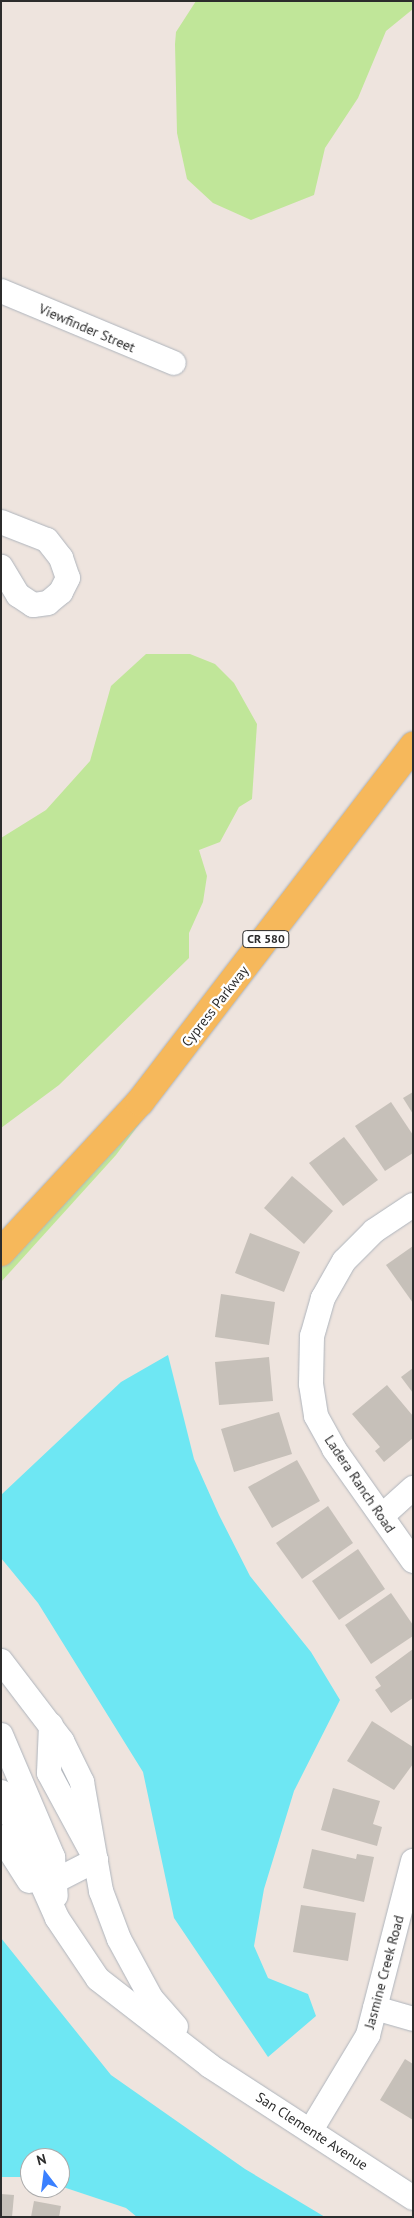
<!DOCTYPE html>
<style>
body{margin:0}
#map{position:relative;width:414px;height:2218px;overflow:hidden;background:#eee4de;font-family:"PT Sans",sans-serif}
div>[style]{position:absolute}
.green>*{inset:0;background:#c0e699}
.water>*{inset:0;background:#6ee7f3}
.building>*{inset:0;background:#c6c0b9}
.roads{filter:drop-shadow(0 0 1px #aeb4bc) drop-shadow(0 0 1px #aeb4bc)}
.minor>*{height:24px;margin:-12px;padding:0 12px;transform-origin:12px;border-radius:12px;background:#fff}
.major>*{height:28px;margin:-14px;padding:0 14px;transform-origin:14px;border-radius:14px;background:#f6b85b}
span{translate:-50% -50%;white-space:nowrap;text-align:center;line-height:1.15;-webkit-text-stroke:4.5px #fff;paint-order:stroke}
.shield-label span{padding:1px 4px;background:#fff;border:1px solid;border-radius:4px;-webkit-text-stroke-width:0}
.shield-label{font-size:12px;color:#2c2c2c;font-weight:700}
.street-label{font-size:14px;color:#2c2c2c}
.frame{position:absolute;inset:0;border:2px solid #2c2c2c;pointer-events:none}
.north{position:absolute;left:20px;top:2148px;width:50px;height:50px;box-sizing:border-box;background:#fff;border:1px solid #ababab;border-radius:50%;rotate:345deg;font-size:14px;font-weight:700;line-height:20px;text-align:center;color:#2c2c2c}
.north::after{content:'';display:block;margin:auto;width:18px;height:22px;background:#3a80ff;clip-path:polygon(50% 0,100% 100%,50% 72%,0 100%)}
</style>
<div id="map">
<div class="green">
<div style="clip-path:polygon(196px 1px,413px 1px,413px 9px,386px 31px,358px 98px,325px 148px,314px 195px,251px 220px,213px 203px,187px 179px,177px 133px,175px 44px,176px 32px)"></div>
<div style="clip-path:polygon(146px 654px,190px 654px,215px 664px,234px 683px,257px 724px,252px 799px,239px 807px,220px 842px,199px 850px,207px 876px,203px 902px,189px 933px,189px 958px,59px 1085px,1px 1128px,1px 838px,46px 810px,90px 761px,111px 686px)"></div>
<div style="clip-path:polygon(218px 1019px,116px 1155px,1px 1282px,1px 1267px)"></div>
</div>
<div class="water">
<div style="clip-path:polygon(168px 1355px,194px 1459px,219px 1515px,250px 1576px,311px 1652px,340px 1700px,294px 1791px,264px 1889px,254px 1946px,268px 1978px,308px 1994px,316px 2016px,268px 2057px,174px 1918px,143px 1772px,38px 1603px,1px 1558px,1px 1495px,121px 1382px)"></div>
<div style="clip-path:polygon(1px 1938px,111px 2075px,245px 2169px,325px 2217px,137px 2217px,126px 2208px,60px 2186px,60px 2158px,30px 2158px,30px 2177px,1px 2177px)"></div>
</div>
<div class="building">
<div style="clip-path:polygon(413px 1092px,413px 1114px,403px 1098px)"></div>
<div style="clip-path:polygon(391px 1102px,413px 1135px,413px 1153px,385px 1171px,355px 1126px)"></div>
<div style="clip-path:polygon(344px 1137px,378px 1180px,343px 1206px,309px 1163px)"></div>
<div style="clip-path:polygon(292px 1176px,333px 1211px,304px 1244px,264px 1208px)"></div>
<div style="clip-path:polygon(250px 1233px,300px 1252px,284px 1292px,235px 1273px)"></div>
<div style="clip-path:polygon(413px 1246px,413px 1303px,386px 1265px)"></div>
<div style="clip-path:polygon(221px 1294px,275px 1302px,269px 1345px,215px 1337px)"></div>
<div style="clip-path:polygon(269px 1357px,273px 1401px,219px 1405px,215px 1362px)"></div>
<div style="clip-path:polygon(413px 1368px,413px 1393px,401px 1377px)"></div>
<div style="clip-path:polygon(387px 1385px,413px 1416px,413px 1438px,384px 1462px,375px 1451px,380px 1447px,352px 1414px)"></div>
<div style="clip-path:polygon(279px 1412px,292px 1454px,234px 1472px,221px 1429px)"></div>
<div style="clip-path:polygon(297px 1460px,320px 1501px,272px 1528px,248px 1487px)"></div>
<div style="clip-path:polygon(328px 1506px,353px 1543px,302px 1579px,276px 1543px)"></div>
<div style="clip-path:polygon(358px 1549px,385px 1589px,339px 1620px,312px 1581px)"></div>
<div style="clip-path:polygon(391px 1593px,413px 1625px,413px 1636px,371px 1664px,345px 1625px)"></div>
<div style="clip-path:polygon(413px 1649px,413px 1698px,391px 1713px,375px 1690px,381px 1686px,375px 1677px)"></div>
<div style="clip-path:polygon(372px 1721px,413px 1747px,413px 1764px,394px 1790px,347px 1761px)"></div>
<div style="clip-path:polygon(333px 1788px,380px 1801px,373px 1824px,382px 1827px,377px 1846px,321px 1830px)"></div>
<div style="clip-path:polygon(312px 1849px,356px 1859px,357px 1854px,374px 1857px,364px 1902px,303px 1888px)"></div>
<div style="clip-path:polygon(301px 1905px,356px 1913px,348px 1961px,293px 1952px)"></div>
<div style="clip-path:polygon(405px 2059px,413px 2064px,413px 2120px,380px 2100px)"></div>
<div style="clip-path:polygon(1px 2194px,14px 2195px,12px 2217px,1px 2217px)"></div>
<div style="clip-path:polygon(34px 2201px,61px 2206px,59px 2217px,31px 2217px)"></div>
</div>
<div class="roads">
<div class="minor">
<div style="left:1px;top:291px;width:187px;rotate:22.6deg"></div>
<div style="left:1px;top:522px;width:49px;rotate:21.4deg"></div>
<div style="left:47px;top:540px;width:23px;rotate:52deg"></div>
<div style="left:61px;top:558px;width:21px;rotate:71deg"></div>
<div style="left:68px;top:578px;width:16px;rotate:117deg"></div>
<div style="left:61px;top:592px;width:17px;rotate:140deg"></div>
<div style="left:48px;top:603px;width:15px;rotate:172deg"></div>
<div style="left:33px;top:605px;width:18px;rotate:-146deg"></div>
<div style="left:18px;top:595px;width:33px;rotate:-121deg"></div>
<div style="left:413px;top:1205px;width:47px;rotate:146.3deg"></div>
<div style="left:374px;top:1231px;width:42px;rotate:135deg"></div>
<div style="left:344px;top:1261px;width:43px;rotate:119.6deg"></div>
<div style="left:323px;top:1298px;width:40px;rotate:106deg"></div>
<div style="left:312px;top:1336px;width:48px;rotate:91.2deg"></div>
<div style="left:311px;top:1384px;width:32px;rotate:81deg"></div>
<div style="left:316px;top:1416px;width:38px;rotate:61deg"></div>
<div style="left:334px;top:1449px;width:137px;rotate:54.8deg"></div>
<div style="left:382px;top:1516px;width:42px;rotate:-42.1deg"></div>
<div style="left:1px;top:1661px;width:101px;rotate:52.7deg"></div>
<div style="left:62px;top:1741px;width:46px;rotate:64deg"></div>
<div style="left:82px;top:1782px;width:111px;rotate:80.1deg"></div>
<div style="left:101px;top:1891px;width:51px;rotate:69.4deg"></div>
<div style="left:119px;top:1939px;width:67px;rotate:61.5deg"></div>
<div style="left:151px;top:1998px;width:38px;rotate:49deg"></div>
<div style="left:51px;top:1725px;width:48px;rotate:92.4deg"></div>
<div style="left:49px;top:1773px;width:99px;rotate:61.6deg"></div>
<div style="left:96px;top:1860px;width:46px;rotate:152.9deg"></div>
<div style="left:1px;top:1735px;width:133px;rotate:66.9deg"></div>
<div style="left:53px;top:1857px;width:39px;rotate:86deg"></div>
<div style="left:1px;top:1792px;width:138px;rotate:66deg"></div>
<div style="left:57px;top:1918px;width:73px;rotate:56.1deg"></div>
<div style="left:98px;top:1979px;width:142px;rotate:37.8deg"></div>
<div style="left:210px;top:2066px;width:242px;rotate:33deg"></div>
<div style="left:1px;top:1837px;width:52px;rotate:57.5deg"></div>
<div style="left:375px;top:2008px;width:40px;rotate:16deg"></div>
<div style="left:311px;top:2130px;width:111px;rotate:-59deg"></div>
<div style="left:368px;top:2035px;width:180px;rotate:-75.5deg"></div>
</div>
<div class="major">
<div style="left:1px;top:1252px;width:205px;rotate:-47.2deg"></div>
<div style="left:140px;top:1102px;width:449px;rotate:-52.5deg"></div>
</div>
</div>
<div class="shield-label">
<span style="left:266px;top:939px">CR 580</span>
</div>
<div class="street-label">
<span style="left:87px;top:328px;rotate:23deg">Viewfinder Street</span>
<span style="left:215px;top:1006px;rotate:-52deg">Cypress Parkway</span>
<span style="left:360px;top:1484px;rotate:56deg">Ladera Ranch Road</span>
<span style="left:384px;top:1972px;rotate:-75deg">Jasmine Creek Road</span>
<span style="left:312px;top:2131px;rotate:33deg">San Clemente Avenue</span>
</div>
<div class="frame"></div>
<div class="north">N</div>
</div>
